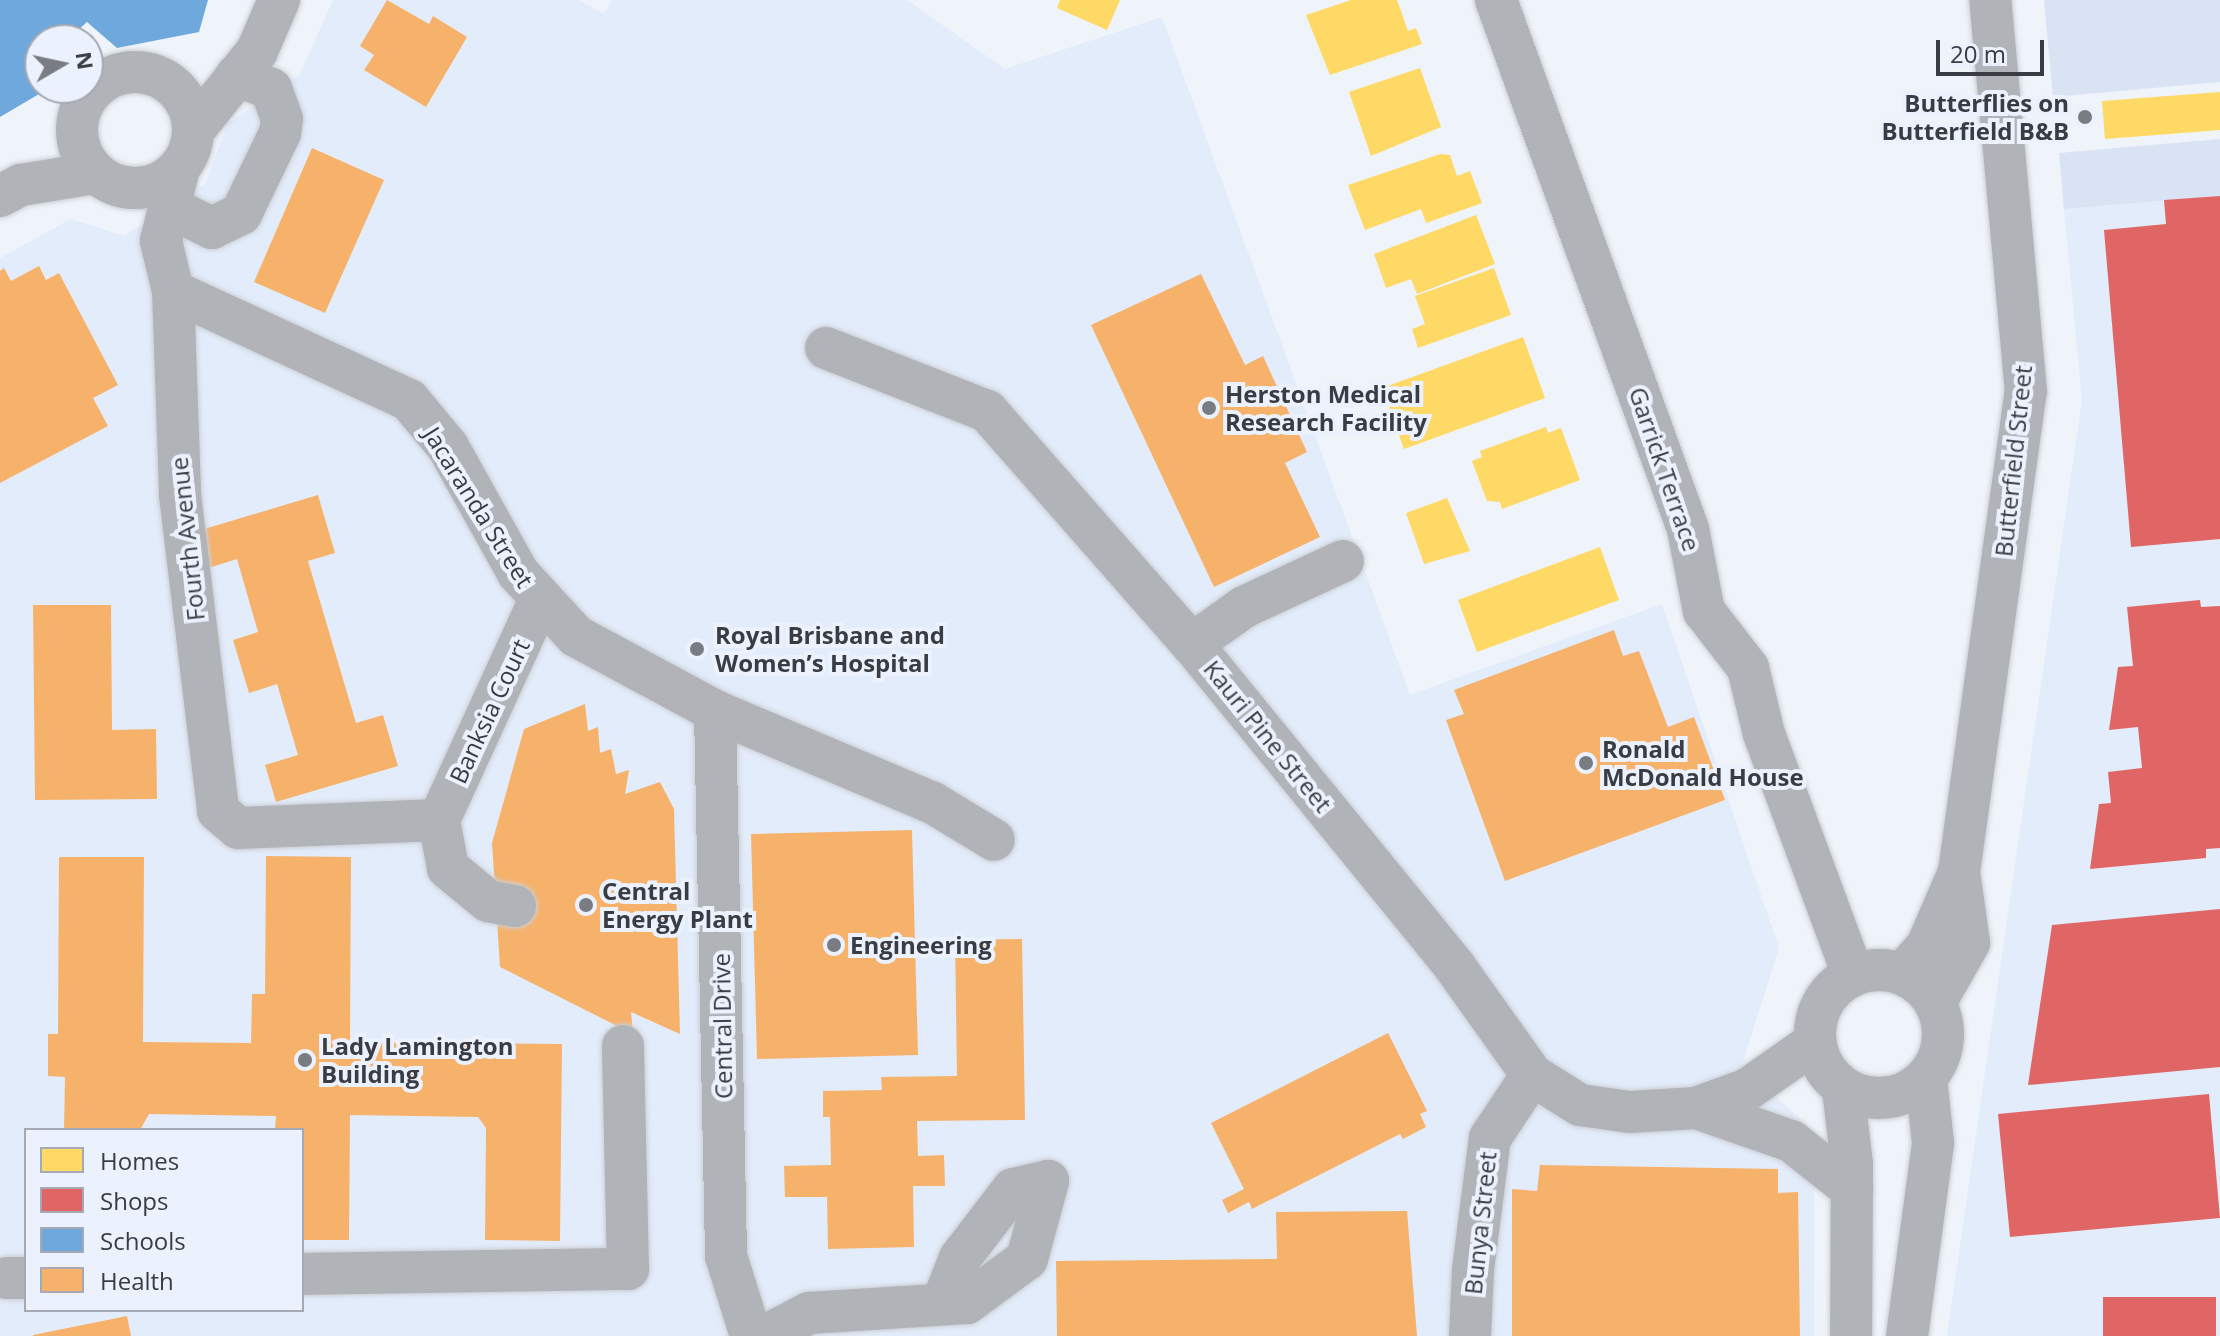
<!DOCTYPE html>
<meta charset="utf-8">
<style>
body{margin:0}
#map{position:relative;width:2220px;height:1336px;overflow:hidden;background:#eff3fa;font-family:"Open Sans",sans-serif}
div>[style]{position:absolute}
.built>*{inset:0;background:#e3ecfb}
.green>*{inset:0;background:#d9e3f3}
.homes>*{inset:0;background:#ffd966}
.shops>*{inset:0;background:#e06666}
.schools>*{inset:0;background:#6fa8dc}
.health>*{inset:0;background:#f6b26b}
.roads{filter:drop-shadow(0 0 2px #cbcfd4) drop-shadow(0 0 2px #cbcfd4)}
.minor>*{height:42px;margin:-21px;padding:0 21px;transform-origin:21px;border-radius:21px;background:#b0b3b8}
.minor>.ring{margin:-21px;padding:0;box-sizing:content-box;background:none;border:42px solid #b0b3b8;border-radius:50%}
.dots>*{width:22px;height:22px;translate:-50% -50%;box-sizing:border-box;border:4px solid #ebf2fe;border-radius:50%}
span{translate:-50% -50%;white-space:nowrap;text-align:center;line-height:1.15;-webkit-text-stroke:8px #ebf2fe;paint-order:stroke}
.poi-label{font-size:24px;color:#393c42;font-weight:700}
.right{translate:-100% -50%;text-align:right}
.left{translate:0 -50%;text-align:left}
.street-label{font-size:24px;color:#393c42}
.legend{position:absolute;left:24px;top:1128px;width:280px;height:184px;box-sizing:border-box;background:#ebf2fe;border:2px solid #a4a9b3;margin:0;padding:10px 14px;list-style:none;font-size:24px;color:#393c42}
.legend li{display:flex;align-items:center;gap:16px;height:40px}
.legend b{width:40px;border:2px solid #a4a9b3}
.north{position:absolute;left:24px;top:24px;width:80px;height:80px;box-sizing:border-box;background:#ebf2fe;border:2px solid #a4a9b3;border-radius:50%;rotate:81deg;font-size:22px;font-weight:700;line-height:32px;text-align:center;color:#393c42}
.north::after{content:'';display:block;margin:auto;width:28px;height:36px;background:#797c82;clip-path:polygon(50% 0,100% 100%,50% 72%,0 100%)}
.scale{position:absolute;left:1936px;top:40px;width:108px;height:36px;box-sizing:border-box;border:4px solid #393c42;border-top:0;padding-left:10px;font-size:24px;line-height:28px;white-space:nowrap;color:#393c42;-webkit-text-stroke:6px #ebf2fe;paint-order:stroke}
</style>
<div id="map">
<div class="built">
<div style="clip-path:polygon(evenodd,333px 0,579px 0,604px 14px,612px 0,907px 0,1005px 69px,1162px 17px,1410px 695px,1662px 604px,1779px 948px,1742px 1065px,1814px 1132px,1814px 1336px,0 1336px,0 258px,71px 219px,124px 236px,205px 184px,228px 123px,300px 74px,333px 0,26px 1130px,302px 1130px,302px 1310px,26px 1310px,26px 1130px)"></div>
<div style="clip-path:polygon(2220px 196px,2220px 1336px,1947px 1336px,2082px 400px,2064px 209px)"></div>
</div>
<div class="green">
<div style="clip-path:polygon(2044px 0,2220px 0,2220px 82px,2053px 97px)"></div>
<div style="clip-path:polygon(2220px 139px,2220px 196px,2064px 209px,2059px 153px)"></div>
</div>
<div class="homes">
<div style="clip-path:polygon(1060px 0,1120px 0,1107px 30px,1057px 8px)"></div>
<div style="clip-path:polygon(1351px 0,1397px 0,1408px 31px,1416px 28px,1422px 44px,1330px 75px,1306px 15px)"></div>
<div style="clip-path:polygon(1420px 68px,1441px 127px,1371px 156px,1349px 92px)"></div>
<div style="clip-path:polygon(2220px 92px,2220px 130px,2105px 139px,2102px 101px)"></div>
<div style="clip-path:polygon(1440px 154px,1450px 155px,1457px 176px,1470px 171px,1482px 203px,1426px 223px,1421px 209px,1365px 230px,1348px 185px)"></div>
<div style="clip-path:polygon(1476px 215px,1495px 264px,1417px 294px,1411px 279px,1386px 288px,1374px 254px)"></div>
<div style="clip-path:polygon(1494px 268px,1511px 315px,1418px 348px,1412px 329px,1425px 324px,1415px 296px)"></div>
<div style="clip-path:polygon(1523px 337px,1545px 398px,1404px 449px,1382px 388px)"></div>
<div style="clip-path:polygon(1546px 427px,1548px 433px,1561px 428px,1580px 480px,1502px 509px,1500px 502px,1487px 501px,1472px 461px,1482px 457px,1480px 451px)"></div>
<div style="clip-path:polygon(1447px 498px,1470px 551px,1424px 564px,1406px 513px)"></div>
<div style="clip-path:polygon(1600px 547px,1619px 600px,1477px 652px,1458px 600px)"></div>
</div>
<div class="shops">
<div style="clip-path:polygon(2220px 196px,2220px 539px,2131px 547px,2104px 230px,2166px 224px,2164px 200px)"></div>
<div style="clip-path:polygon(2200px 600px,2201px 607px,2220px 606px,2220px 848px,2206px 849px,2206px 858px,2090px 869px,2099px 804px,2111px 803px,2108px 772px,2142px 768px,2138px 727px,2109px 730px,2118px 667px,2133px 666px,2127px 607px)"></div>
<div style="clip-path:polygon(2220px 909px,2220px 1067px,2028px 1085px,2052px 925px)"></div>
<div style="clip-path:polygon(2209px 1094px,2220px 1218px,2010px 1237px,1998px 1114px)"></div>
<div style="clip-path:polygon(2103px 1297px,2216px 1297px,2216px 1336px,2103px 1336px)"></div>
</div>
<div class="schools">
<div style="clip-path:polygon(0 0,208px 0,199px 32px,117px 48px,87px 22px,67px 40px,40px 40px,40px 65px,33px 71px,39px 94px,0 117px)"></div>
</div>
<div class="health">
<div style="clip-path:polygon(387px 0,429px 24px,433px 16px,467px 37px,426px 107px,364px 70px,374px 55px,360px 46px)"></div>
<div style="clip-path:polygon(312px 148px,384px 180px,325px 313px,254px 282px)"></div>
<div style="clip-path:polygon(39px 266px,46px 280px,59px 273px,118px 385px,93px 398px,108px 426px,0 483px,0 271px,4px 268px,11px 281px)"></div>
<div style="clip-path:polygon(1201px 274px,1245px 365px,1263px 356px,1307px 452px,1285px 463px,1320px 537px,1214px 587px,1091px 325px)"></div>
<div style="clip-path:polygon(318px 495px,335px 553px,308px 561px,356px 723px,383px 715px,398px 766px,276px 802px,265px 765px,298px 755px,277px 684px,249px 693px,233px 640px,258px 632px,237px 559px,202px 570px,191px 533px)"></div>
<div style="clip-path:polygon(33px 605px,111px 605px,112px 730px,156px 729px,157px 799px,35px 800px)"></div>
<div style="clip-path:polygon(1614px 630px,1623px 656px,1639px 651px,1668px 727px,1694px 717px,1725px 800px,1505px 881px,1446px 720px,1464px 714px,1454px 690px)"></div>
<div style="clip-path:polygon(585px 704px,588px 731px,598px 727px,600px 753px,611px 749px,616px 774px,629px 770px,625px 794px,660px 782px,674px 809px,680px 1034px,631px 1012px,633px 1034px,500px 967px,492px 843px,524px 729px)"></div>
<div style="clip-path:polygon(912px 830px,918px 1055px,757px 1059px,751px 834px)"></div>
<div style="clip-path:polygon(266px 856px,351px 857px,350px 1042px,562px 1044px,560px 1241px,485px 1240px,486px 1128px,478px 1117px,350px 1115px,349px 1240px,302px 1240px,302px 1130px,275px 1130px,276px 1116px,149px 1114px,140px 1130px,64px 1130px,65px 1077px,48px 1076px,48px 1034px,58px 1034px,59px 857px,144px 857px,143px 1042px,251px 1043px,252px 994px,265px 994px)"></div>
<div style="clip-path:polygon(1022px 939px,1025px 1120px,917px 1121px,918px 1156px,944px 1155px,945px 1186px,913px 1186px,914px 1247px,828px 1249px,827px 1197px,785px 1197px,784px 1166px,831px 1165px,830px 1117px,823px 1117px,823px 1091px,882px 1090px,881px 1077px,957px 1076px,955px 940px)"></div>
<div style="clip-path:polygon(1388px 1033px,1427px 1111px,1420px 1114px,1426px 1127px,1403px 1139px,1400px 1134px,1252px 1209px,1249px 1202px,1228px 1213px,1222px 1200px,1244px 1189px,1211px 1123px)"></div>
<div style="clip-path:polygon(1540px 1165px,1778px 1169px,1778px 1193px,1798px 1192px,1800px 1336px,1512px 1336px,1512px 1189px,1537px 1191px)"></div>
<div style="clip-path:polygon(1407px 1211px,1417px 1336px,1057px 1336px,1056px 1261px,1277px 1259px,1276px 1212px)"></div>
<div style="clip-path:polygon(127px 1316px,131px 1336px,33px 1336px,33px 1335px)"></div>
</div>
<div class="roads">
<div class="minor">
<div style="left:1496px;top:0;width:563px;rotate:70.05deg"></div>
<div style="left:1688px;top:529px;width:84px;rotate:79deg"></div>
<div style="left:1704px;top:611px;width:72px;rotate:52.3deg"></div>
<div style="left:1748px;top:668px;width:68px;rotate:76.4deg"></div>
<div style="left:1764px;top:734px;width:257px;rotate:69.7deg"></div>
<div class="ring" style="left:77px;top:72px;width:74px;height:74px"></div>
<div style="left:193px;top:131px;width:102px;rotate:-51.3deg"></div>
<div style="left:257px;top:51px;width:56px;rotate:-66.7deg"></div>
<div style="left:179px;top:168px;width:75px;rotate:103.9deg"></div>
<div style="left:161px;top:241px;width:51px;rotate:76.5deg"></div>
<div style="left:173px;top:291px;width:204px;rotate:88deg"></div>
<div style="left:180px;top:495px;width:318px;rotate:83.1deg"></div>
<div style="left:218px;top:811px;width:26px;rotate:40deg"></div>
<div style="left:238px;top:828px;width:201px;rotate:-2.3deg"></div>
<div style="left:0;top:196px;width:24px;rotate:-28deg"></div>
<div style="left:21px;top:185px;width:75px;rotate:-9.2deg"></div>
<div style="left:169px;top:207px;width:48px;rotate:26deg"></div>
<div style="left:212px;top:228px;width:32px;rotate:-26deg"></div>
<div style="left:241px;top:214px;width:90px;rotate:-64.3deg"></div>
<div style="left:280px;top:133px;width:14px;rotate:-82deg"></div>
<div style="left:282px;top:119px;width:32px;rotate:-110deg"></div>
<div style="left:271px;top:89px;width:37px;rotate:-158deg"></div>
<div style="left:173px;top:291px;width:260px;rotate:24.8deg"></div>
<div style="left:409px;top:400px;width:61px;rotate:50.3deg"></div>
<div style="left:448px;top:447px;width:144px;rotate:60.9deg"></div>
<div style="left:518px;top:573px;width:86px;rotate:47.4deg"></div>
<div style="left:576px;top:636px;width:158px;rotate:28.3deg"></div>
<div style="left:715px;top:711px;width:237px;rotate:22.9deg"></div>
<div style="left:933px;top:803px;width:71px;rotate:31.2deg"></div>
<div style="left:826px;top:348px;width:173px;rotate:21.4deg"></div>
<div style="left:987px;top:411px;width:310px;rotate:48.7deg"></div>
<div style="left:1192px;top:644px;width:417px;rotate:50.8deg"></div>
<div style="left:1455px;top:967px;width:133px;rotate:54.5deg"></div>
<div style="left:1532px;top:1075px;width:57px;rotate:32deg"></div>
<div style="left:1580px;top:1105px;width:50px;rotate:8deg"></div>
<div style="left:1630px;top:1112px;width:66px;rotate:-3.5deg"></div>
<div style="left:1696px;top:1108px;width:55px;rotate:-20.1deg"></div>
<div style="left:1748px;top:1089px;width:82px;rotate:-35deg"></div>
<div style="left:1192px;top:644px;width:64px;rotate:-35.4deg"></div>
<div style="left:1244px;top:607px;width:109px;rotate:-24.9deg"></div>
<div style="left:715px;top:711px;width:545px;rotate:88.84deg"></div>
<div style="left:726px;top:1256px;width:84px;rotate:72.6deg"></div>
<div style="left:515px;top:906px;width:27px;rotate:-170deg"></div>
<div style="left:488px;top:901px;width:52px;rotate:-140.5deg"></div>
<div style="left:448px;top:868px;width:49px;rotate:-100.6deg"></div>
<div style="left:439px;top:820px;width:240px;rotate:-65.4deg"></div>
<div class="ring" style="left:1815px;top:970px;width:86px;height:86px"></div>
<div style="left:1902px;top:974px;width:38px;rotate:-48deg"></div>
<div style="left:1927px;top:946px;width:81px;rotate:-66.6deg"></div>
<div style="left:1959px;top:872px;width:485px;rotate:-82.1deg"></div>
<div style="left:2026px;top:392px;width:394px;rotate:-95.2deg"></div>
<div style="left:1935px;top:1003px;width:69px;rotate:-60.5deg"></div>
<div style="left:1969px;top:943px;width:72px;rotate:-98deg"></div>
<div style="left:1843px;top:1089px;width:76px;rotate:83.2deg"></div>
<div style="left:1852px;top:1164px;width:172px;rotate:90.3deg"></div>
<div style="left:1696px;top:1108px;width:101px;rotate:19.2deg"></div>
<div style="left:1791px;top:1141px;width:78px;rotate:38.2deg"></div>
<div style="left:302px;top:1274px;width:326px;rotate:-0.9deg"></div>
<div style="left:628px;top:1269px;width:223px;rotate:-91.3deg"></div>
<div style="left:7px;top:1278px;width:19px"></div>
<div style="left:765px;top:1336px;width:50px;rotate:-27.6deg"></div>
<div style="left:809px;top:1313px;width:158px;rotate:-3.6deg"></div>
<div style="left:967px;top:1303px;width:74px;rotate:-36.3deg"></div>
<div style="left:1027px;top:1259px;width:81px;rotate:-74.9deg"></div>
<div style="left:1048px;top:1181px;width:36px;rotate:167deg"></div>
<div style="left:1013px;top:1189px;width:87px;rotate:127.5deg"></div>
<div style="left:960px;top:1258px;width:46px;rotate:111.6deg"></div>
<div style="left:1470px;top:1336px;width:66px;rotate:-87.4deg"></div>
<div style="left:1473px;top:1270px;width:133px;rotate:-82.7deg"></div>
<div style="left:1490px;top:1138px;width:76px;rotate:-56.3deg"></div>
<div style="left:1907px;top:1336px;width:195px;rotate:-82.3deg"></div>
<div style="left:1933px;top:1143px;width:64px;rotate:-96.2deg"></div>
</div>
</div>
<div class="dots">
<div style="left:2085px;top:117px;background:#797c82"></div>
<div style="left:1209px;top:408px;background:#797c82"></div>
<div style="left:697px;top:649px;background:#797c82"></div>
<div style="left:1586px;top:763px;background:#797c82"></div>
<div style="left:586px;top:905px;background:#797c82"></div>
<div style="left:834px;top:945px;background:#797c82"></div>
<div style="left:305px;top:1060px;background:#797c82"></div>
</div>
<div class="poi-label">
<span class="right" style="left:2069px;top:117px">Butterflies on<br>Butterfield B&amp;B</span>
<span class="left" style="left:1225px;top:408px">Herston Medical<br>Research Facility</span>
<span class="left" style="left:715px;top:649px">Royal Brisbane and<br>Women’s Hospital</span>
<span class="left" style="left:1602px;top:763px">Ronald<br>McDonald House</span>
<span class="left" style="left:602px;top:905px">Central<br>Energy Plant</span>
<span class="left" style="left:850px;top:945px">Engineering</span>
<span class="left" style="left:321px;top:1060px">Lady Lamington<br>Building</span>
</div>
<div class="street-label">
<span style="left:2013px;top:461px;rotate:-84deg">Butterfield Street</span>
<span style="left:1665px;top:469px;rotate:71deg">Garrick Terrace</span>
<span style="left:479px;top:507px;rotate:58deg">Jacaranda Street</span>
<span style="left:187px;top:539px;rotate:-96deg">Fourth Avenue</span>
<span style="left:489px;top:711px;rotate:-65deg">Banksia Court</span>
<span style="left:1268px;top:736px;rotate:51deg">Kauri Pine Street</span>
<span style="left:722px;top:1026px;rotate:-91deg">Central Drive</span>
<span style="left:1480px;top:1223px;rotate:-84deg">Bunya Street</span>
</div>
<ul class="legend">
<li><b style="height:22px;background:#ffd966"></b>Homes</li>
<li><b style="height:22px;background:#e06666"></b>Shops</li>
<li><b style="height:22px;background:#6fa8dc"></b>Schools</li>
<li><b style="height:22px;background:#f6b26b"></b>Health</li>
</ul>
<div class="north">N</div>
<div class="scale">20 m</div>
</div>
